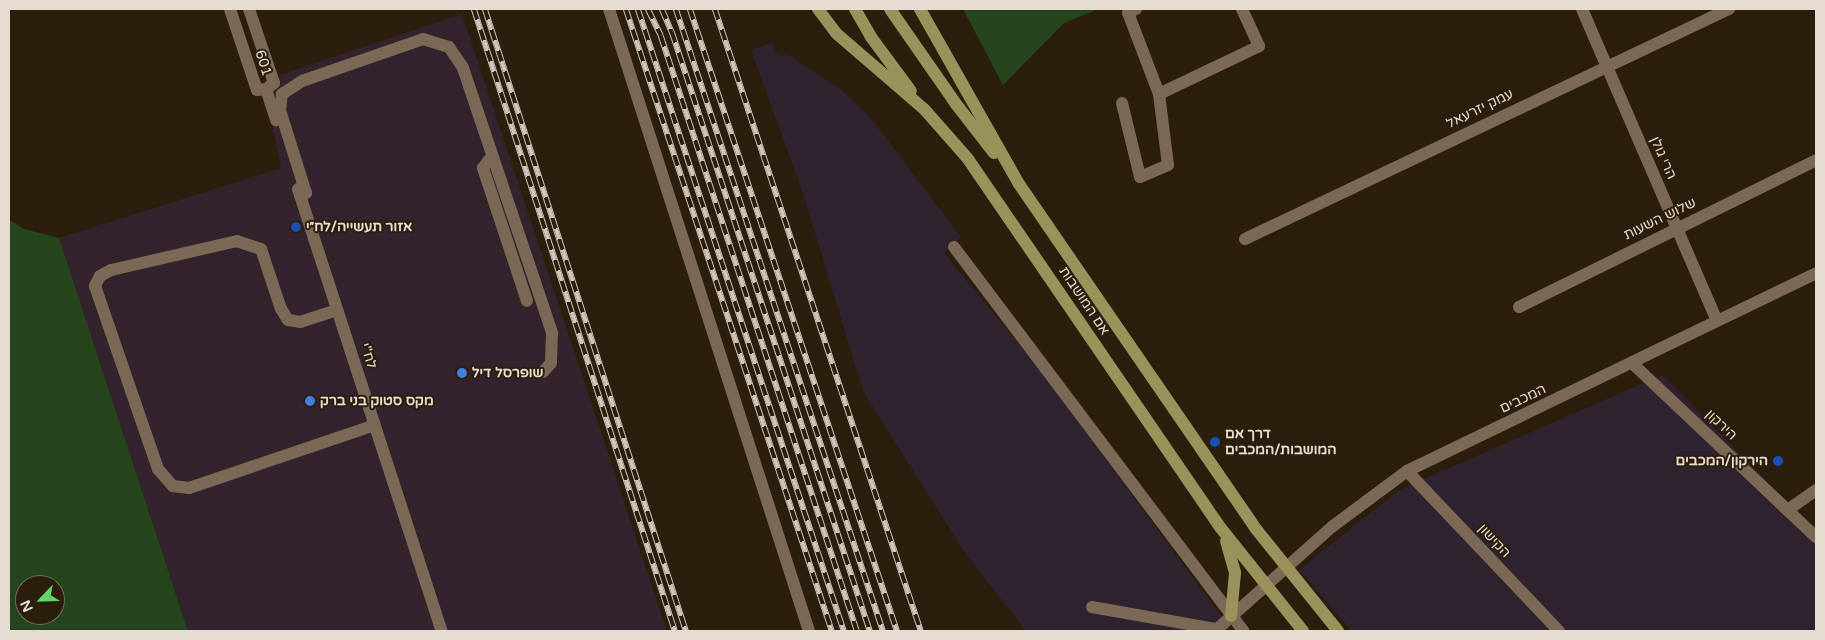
<!DOCTYPE html>
<meta charset="utf-8">
<style>
body{margin:0}
#map{position:relative;width:1825px;height:640px;overflow:hidden;background:#2c1e0d;font-family:"Varela Round",Heebo,sans-serif}
div>[style]{position:absolute}
.commercial>*{inset:0;background:#32232d}
.industrial>*{inset:0;background:#302330}
.green>*{inset:0;background:#25451d}
.minor>*{height:12px;margin:-6px;padding:0 6px;transform-origin:6px;border-radius:6px;background:#7b6956}
.major>*{height:12px;margin:-6px;padding:0 6px;transform-origin:6px;border-radius:6px;background:#9a925b}
.rail>*{height:5.5px;margin-top:-2.75px;transform-origin:0;background:repeating-linear-gradient(90deg,#2c1e0d 0 11px,#d0c5ba 0 22px);box-sizing:border-box;border-block:1px solid #d0c5ba}
.dots>*{width:14px;height:14px;translate:-50% -50%;box-sizing:border-box;border:2px solid #2c1e0d;border-radius:50%}
span{translate:-50% -50%;white-space:nowrap;text-align:center;line-height:1.15;-webkit-text-stroke:4px #2c1e0d;paint-order:stroke}
.street-label{font-size:14px;color:#e6dcd1}
.poi-label{font-size:14px;color:#e6dcd1;font-weight:700}
.left{translate:0 -50%;text-align:left}
.right{translate:-100% -50%;text-align:right}
.frame{position:absolute;inset:0;border:10px solid #e6dcd1;pointer-events:none}
.north{position:absolute;left:15px;top:575px;width:50px;height:50px;box-sizing:border-box;background:#2c1e0d;border:1px solid #766a5b;border-radius:50%;rotate:246deg;font-size:14px;font-weight:700;line-height:20px;text-align:center;color:#e6dcd1}
.north::after{content:'';display:block;margin:auto;width:18px;height:22px;background:#60d56b;clip-path:polygon(50% 0,100% 100%,50% 72%,0 100%)}
</style>
<div id="map">
<div class="commercial">
<div style="clip-path:polygon(462px 14px,667px 631px,188px 631px,59px 238px,281px 168px,265px 91px,271px 78px)"></div>
</div>
<div class="industrial">
<div style="clip-path:polygon(771px 43px,778px 54px,790px 56px,840px 89px,869px 116px,961px 237px,944px 253px,1041px 371px,1232px 631px,1026px 631px,963px 550px,863px 391px,803px 193px,751px 50px)"></div>
<div style="clip-path:polygon(1662px 375px,1816px 531px,1816px 631px,1352px 631px,1299px 570px,1399px 490px)"></div>
</div>
<div class="green">
<div style="clip-path:polygon(963px 9px,1099px 9px,1064px 23px,1003px 85px)"></div>
<div style="clip-path:polygon(evenodd,9px 220px,24px 229px,59px 238px,188px 631px,9px 631px,9px 220px,25px 585px,55px 585px,55px 615px,25px 615px,25px 585px)"></div>
</div>
<div class="minor">
<div style="left:230px;top:9px;width:85px;rotate:71.6deg"></div>
<div style="left:257px;top:90px;width:9px;rotate:-6deg"></div>
<div style="left:266px;top:89px;width:10px;rotate:-37deg"></div>
<div style="left:274px;top:83px;width:78px;rotate:-108.7deg"></div>
<div style="left:609px;top:9px;width:653px;rotate:72.18deg"></div>
<div style="left:1582px;top:9px;width:338px;rotate:66.6deg"></div>
<div style="left:266px;top:89px;width:33px;rotate:72deg"></div>
<div style="left:1159px;top:94px;width:111px;rotate:-25.6deg"></div>
<div style="left:1259px;top:46px;width:41px;rotate:-114.7deg"></div>
<div style="left:1122px;top:103px;width:76px;rotate:76.3deg"></div>
<div style="left:1140px;top:177px;width:30px;rotate:-23deg"></div>
<div style="left:1168px;top:165px;width:72px;rotate:-97.2deg"></div>
<div style="left:1159px;top:94px;width:87px;rotate:-110.9deg"></div>
<div style="left:1128px;top:13px;width:9px;rotate:-27deg"></div>
<div style="left:492px;top:156px;width:15px;rotate:127deg"></div>
<div style="left:483px;top:168px;width:140px;rotate:71.7deg"></div>
<div style="left:298px;top:189px;width:465px;rotate:72deg"></div>
<div style="left:300px;top:196px;width:7px;rotate:-27deg"></div>
<div style="left:306px;top:193px;width:87px;rotate:-107.4deg"></div>
<div style="left:280px;top:110px;width:16px;rotate:-83deg"></div>
<div style="left:282px;top:94px;width:24px;rotate:-33deg"></div>
<div style="left:302px;top:81px;width:128px;rotate:-19.1deg"></div>
<div style="left:423px;top:39px;width:27px;rotate:17deg"></div>
<div style="left:449px;top:47px;width:25px;rotate:56deg"></div>
<div style="left:463px;top:68px;width:280px;rotate:71.4deg"></div>
<div style="left:552px;top:333px;width:30px;rotate:92deg"></div>
<div style="left:551px;top:363px;width:12px;rotate:132deg"></div>
<div style="left:1245px;top:239px;width:536px;rotate:-25.42deg"></div>
<div style="left:954px;top:247px;width:481px;rotate:53deg"></div>
<div style="left:1519px;top:307px;width:331px;rotate:-26.3deg"></div>
<div style="left:337px;top:310px;width:38px;rotate:162deg"></div>
<div style="left:301px;top:322px;width:13px;rotate:-171deg"></div>
<div style="left:288px;top:320px;width:13px;rotate:-122deg"></div>
<div style="left:281px;top:309px;width:63px;rotate:-108.4deg"></div>
<div style="left:261px;top:249px;width:25px;rotate:-162deg"></div>
<div style="left:237px;top:241px;width:129px;rotate:167deg"></div>
<div style="left:111px;top:270px;width:13px;rotate:151deg"></div>
<div style="left:100px;top:276px;width:11px;rotate:117deg"></div>
<div style="left:95px;top:286px;width:194px;rotate:71deg"></div>
<div style="left:158px;top:469px;width:23px;rotate:49deg"></div>
<div style="left:173px;top:486px;width:16px;rotate:7deg"></div>
<div style="left:189px;top:488px;width:196px;rotate:-18.7deg"></div>
<div style="left:1633px;top:364px;width:252px;rotate:43.4deg"></div>
<div style="left:1407px;top:471px;width:221px;rotate:46.5deg"></div>
<div style="left:1789px;top:509px;width:33px;rotate:-35deg"></div>
<div style="left:1092px;top:607px;width:125px;rotate:10.1deg"></div>
<div style="left:1215px;top:631px;width:158px;rotate:-41.7deg"></div>
<div style="left:1333px;top:526px;width:92px;rotate:-36.6deg"></div>
<div style="left:1407px;top:471px;width:454px;rotate:-25.8deg"></div>
</div>
<div class="major">
<div style="left:818px;top:9px;width:31px;rotate:53deg"></div>
<div style="left:837px;top:34px;width:116px;rotate:40.8deg"></div>
<div style="left:925px;top:110px;width:65px;rotate:48.7deg"></div>
<div style="left:968px;top:159px;width:446px;rotate:55.6deg"></div>
<div style="left:1220px;top:527px;width:133px;rotate:51.4deg"></div>
<div style="left:855px;top:9px;width:32px;rotate:60deg"></div>
<div style="left:871px;top:37px;width:67px;rotate:53.5deg"></div>
<div style="left:890px;top:9px;width:116px;rotate:55.2deg"></div>
<div style="left:956px;top:104px;width:62px;rotate:52.2deg"></div>
<div style="left:920px;top:9px;width:201px;rotate:60.5deg"></div>
<div style="left:1019px;top:184px;width:419px;rotate:55.5deg"></div>
<div style="left:1256px;top:529px;width:131px;rotate:51.2deg"></div>
<div style="left:1226px;top:541px;width:33px;rotate:74deg"></div>
<div style="left:1235px;top:573px;width:43px;rotate:95.3deg"></div>
</div>
<div class="rail">
<div style="left:474px;top:9px;width:654px;rotate:72.09deg"></div>
<div style="left:485px;top:9px;width:654px;rotate:72.09deg"></div>
<div style="left:626px;top:9px;width:655px;rotate:71.68deg"></div>
<div style="left:638px;top:9px;width:655px;rotate:71.68deg"></div>
<div style="left:648px;top:9px;width:30px;rotate:64deg"></div>
<div style="left:661px;top:36px;width:626px;rotate:71.77deg"></div>
<div style="left:662px;top:9px;width:25px;rotate:67deg"></div>
<div style="left:672px;top:32px;width:631px;rotate:71.71deg"></div>
<div style="left:676px;top:9px;width:656px;rotate:71.59deg"></div>
<div style="left:690px;top:9px;width:656px;rotate:71.59deg"></div>
<div style="left:715px;top:9px;width:655px;rotate:71.68deg"></div>
</div>
<div class="dots">
<div style="left:296px;top:227px;background:#1a4fb4"></div>
<div style="left:462px;top:373px;background:#3f7fe0"></div>
<div style="left:310px;top:401px;background:#3f7fe0"></div>
<div style="left:1215px;top:442px;background:#1a4fb4"></div>
<div style="left:1778px;top:461px;background:#1a4fb4"></div>
</div>
<div class="street-label">
<span style="left:263px;top:63px;rotate:72deg">601</span>
<span style="left:1480px;top:109px;rotate:-26deg">עמק יזרעאל</span>
<span style="left:1663px;top:158px;rotate:66deg">הרי גולן</span>
<span style="left:1660px;top:219px;rotate:-26deg">שלוש השעות</span>
<span style="left:1084px;top:301px;rotate:56deg">אם המושבות</span>
<span style="left:368px;top:356px;rotate:72deg">לח"י</span>
<span style="left:1523px;top:399px;rotate:-25deg">המכבים</span>
<span style="left:1721px;top:425px;rotate:43deg">הירקון</span>
<span style="left:1494px;top:541px;rotate:47deg">הקישון</span>
</div>
<div class="poi-label">
<span class="left" style="left:306px;top:227px">אזור תעשייה/לח״י</span>
<span class="left" style="left:472px;top:373px">שופרסל דיל</span>
<span class="left" style="left:320px;top:401px">מקס סטוק בני ברק</span>
<span class="left" style="left:1225px;top:442px">דרך אם<br>המושבות/המכבים</span>
<span class="right" style="left:1768px;top:461px">הירקון/המכבים</span>
</div>
<div class="frame"></div>
<div class="north">N</div>
</div>
